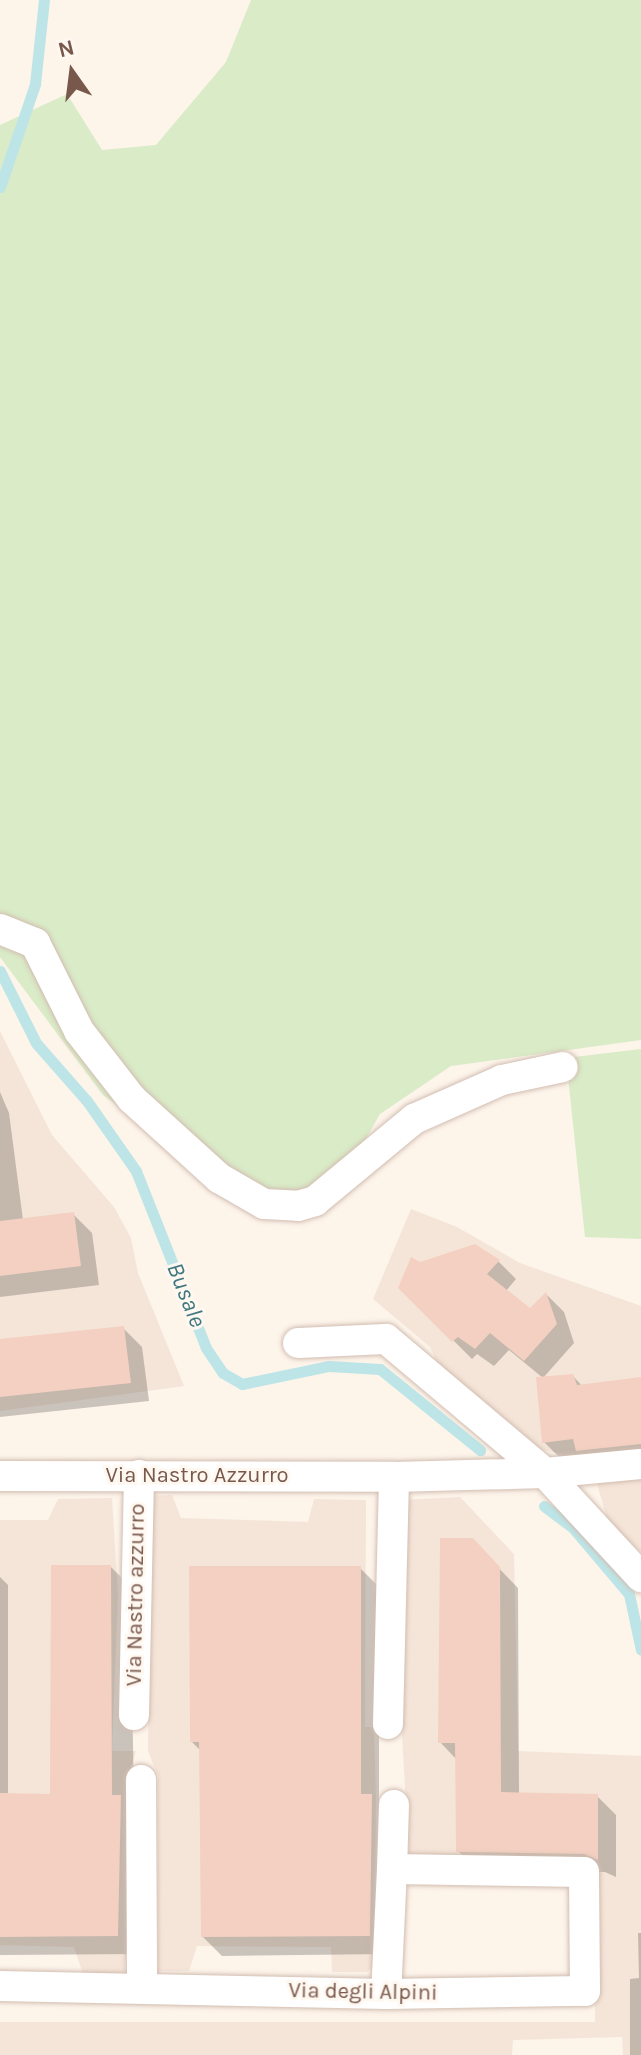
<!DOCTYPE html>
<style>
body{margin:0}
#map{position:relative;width:641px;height:2055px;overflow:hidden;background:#fdf4ea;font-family:Karla,sans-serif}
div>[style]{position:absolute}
.residential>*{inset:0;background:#f5e5d8}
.green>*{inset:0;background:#d9ebc7}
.shadow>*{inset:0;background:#0003}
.stream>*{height:11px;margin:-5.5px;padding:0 5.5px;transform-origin:5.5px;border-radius:5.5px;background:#bde5e7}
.building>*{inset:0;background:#f3d0c1}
.roads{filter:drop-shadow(0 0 2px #d2bdb1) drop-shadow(0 0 2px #d2bdb1)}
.minor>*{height:30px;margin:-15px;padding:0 15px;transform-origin:15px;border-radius:15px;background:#fff}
span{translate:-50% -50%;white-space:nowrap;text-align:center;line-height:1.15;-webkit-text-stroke:6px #fff8f1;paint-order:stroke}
.street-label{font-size:22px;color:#79584c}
.water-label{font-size:24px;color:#3f787e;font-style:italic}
.north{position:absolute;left:32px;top:32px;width:80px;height:80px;-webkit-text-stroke:6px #fff8f1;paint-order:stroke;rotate:346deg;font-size:22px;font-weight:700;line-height:32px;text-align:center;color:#79584c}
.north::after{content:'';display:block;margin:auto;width:28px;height:36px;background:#79584c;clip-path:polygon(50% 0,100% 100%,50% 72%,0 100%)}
</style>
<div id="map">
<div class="residential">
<div style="clip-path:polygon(0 1031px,52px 1135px,114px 1207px,131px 1238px,138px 1273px,184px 1386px,0 1411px)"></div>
<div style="clip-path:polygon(411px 1209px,457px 1227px,520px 1263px,641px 1306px,641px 1552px,608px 1522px,597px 1484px,565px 1455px,536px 1448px,441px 1370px,430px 1347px,373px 1299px)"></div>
<div style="clip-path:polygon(172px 1495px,181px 1518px,308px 1522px,314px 1499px,366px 1500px,365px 1727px,374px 1727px,376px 1804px,375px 1966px,367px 1972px,332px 1972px,331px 1947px,197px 1946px,189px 1971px,158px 1971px,158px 1776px,148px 1751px,150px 1527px,151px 1496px)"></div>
<div style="clip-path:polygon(460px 1497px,514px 1554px,518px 1751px,641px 1756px,641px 2055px,623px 2055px,622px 2037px,513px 2040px,512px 2055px,0 2055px,0 2022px,595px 2022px,595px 1873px,410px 1872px,399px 1684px,400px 1500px)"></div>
<div style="clip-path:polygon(112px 1498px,118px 1595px,112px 1751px,136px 1751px,128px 1776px,127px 1945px,124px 1977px,85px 1980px,74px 1947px,0 1945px,0 1520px,48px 1520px,58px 1499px)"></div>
</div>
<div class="green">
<div style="clip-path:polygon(251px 0,641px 0,641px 1040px,451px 1066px,380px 1114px,326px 1209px,271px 1219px,103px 1095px,0 957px,0 125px,67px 94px,102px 150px,156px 145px,226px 62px)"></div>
<div style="clip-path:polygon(641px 1049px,641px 1239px,585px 1237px,566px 1058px)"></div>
</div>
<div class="shadow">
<div style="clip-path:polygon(0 1092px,9px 1113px,23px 1220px,73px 1214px,92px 1233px,99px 1285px,0 1297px)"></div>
<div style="clip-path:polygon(498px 1261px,516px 1279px,506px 1291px,530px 1310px,546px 1294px,564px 1312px,574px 1343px,543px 1378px,509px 1350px,494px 1366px,477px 1354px,472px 1359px,401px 1288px,420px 1265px)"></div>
<div style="clip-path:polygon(123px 1328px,142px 1347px,149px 1401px,0 1417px,0 1341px)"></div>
<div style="clip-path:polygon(573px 1376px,583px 1387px,641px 1381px,641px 1464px,563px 1461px,544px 1442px)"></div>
<div style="clip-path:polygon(491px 1560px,518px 1588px,519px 1794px,597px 1796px,616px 1815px,616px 1877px,605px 1872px,477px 1870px,458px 1851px,457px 1760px,440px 1742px)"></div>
<div style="clip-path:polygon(111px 1567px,130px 1586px,137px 1954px,0 1955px,0 1577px,8px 1585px,8px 1795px,52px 1796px)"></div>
<div style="clip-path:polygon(360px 1568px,379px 1587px,379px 1805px,388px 1954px,222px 1956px,203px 1937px,201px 1751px,192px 1742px)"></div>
<div style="clip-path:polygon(638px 1933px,641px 1933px,641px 2055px,630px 2055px,630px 1979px,639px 1978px)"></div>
</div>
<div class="stream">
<div style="left:0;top:187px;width:109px;rotate:-71.2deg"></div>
<div style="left:35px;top:84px;width:84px;rotate:-83.9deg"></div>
<div style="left:0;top:971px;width:80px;rotate:63.4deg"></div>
<div style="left:36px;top:1043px;width:77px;rotate:48.7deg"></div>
<div style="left:87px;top:1101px;width:85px;rotate:55deg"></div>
<div style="left:136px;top:1171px;width:190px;rotate:68.4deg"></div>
<div style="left:206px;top:1348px;width:30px;rotate:56deg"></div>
<div style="left:223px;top:1373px;width:22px;rotate:30deg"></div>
<div style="left:242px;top:1384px;width:89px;rotate:-11.7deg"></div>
<div style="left:329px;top:1366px;width:51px;rotate:3.4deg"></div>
<div style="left:380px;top:1369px;width:129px;rotate:39deg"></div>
<div style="left:544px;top:1506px;width:36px;rotate:37deg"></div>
<div style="left:573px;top:1528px;width:87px;rotate:49.7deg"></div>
<div style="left:629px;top:1594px;width:57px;rotate:77.9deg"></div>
</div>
<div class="building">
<div style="clip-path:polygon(74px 1212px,81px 1266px,0 1276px,0 1221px)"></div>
<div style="clip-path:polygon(475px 1244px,500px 1260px,487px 1274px,530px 1308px,546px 1292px,557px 1324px,524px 1361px,490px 1333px,475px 1349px,458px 1337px,452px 1342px,398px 1288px,411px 1257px,420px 1262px)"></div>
<div style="clip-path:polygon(124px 1326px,131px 1383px,0 1397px,0 1339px)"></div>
<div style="clip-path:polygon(573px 1374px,577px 1385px,641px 1377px,641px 1444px,576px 1451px,573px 1439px,542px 1443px,536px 1377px)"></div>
<div style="clip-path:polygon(440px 1538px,473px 1538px,500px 1567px,501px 1792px,598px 1794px,598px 1860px,584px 1854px,456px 1852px,455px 1743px,438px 1743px)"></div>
<div style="clip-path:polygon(51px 1565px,111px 1565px,112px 1795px,121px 1795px,118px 1936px,0 1937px,0 1793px,50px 1794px)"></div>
<div style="clip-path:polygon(189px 1566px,361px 1566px,361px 1794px,372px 1794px,370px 1936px,201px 1937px,199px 1742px,190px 1742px)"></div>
</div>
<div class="roads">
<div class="minor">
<div style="left:0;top:929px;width:38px;rotate:22deg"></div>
<div style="left:35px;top:943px;width:98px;rotate:63.4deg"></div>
<div style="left:79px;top:1031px;width:86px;rotate:52.1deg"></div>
<div style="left:132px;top:1099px;width:118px;rotate:42.2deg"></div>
<div style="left:219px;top:1178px;width:52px;rotate:30deg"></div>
<div style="left:264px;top:1204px;width:34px;rotate:3deg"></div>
<div style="left:298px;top:1206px;width:18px;rotate:-16deg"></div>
<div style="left:315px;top:1201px;width:129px;rotate:-39.6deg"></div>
<div style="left:414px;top:1119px;width:96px;rotate:-23.9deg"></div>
<div style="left:502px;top:1080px;width:62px;rotate:-12deg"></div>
<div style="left:298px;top:1343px;width:88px;rotate:-2.6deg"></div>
<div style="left:386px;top:1339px;width:208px;rotate:40.1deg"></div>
<div style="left:545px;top:1473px;width:142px;rotate:47.3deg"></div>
<div style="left:0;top:1476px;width:394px;rotate:0.1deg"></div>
<div style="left:394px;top:1477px;width:151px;rotate:-1.5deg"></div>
<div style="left:545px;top:1473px;width:96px;rotate:-5.4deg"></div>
<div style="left:134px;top:1715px;width:240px;rotate:-88.8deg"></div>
<div style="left:388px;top:1724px;width:247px;rotate:-88.6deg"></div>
<div style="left:141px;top:1780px;width:206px;rotate:89.7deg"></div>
<div style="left:392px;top:1869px;width:64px;rotate:-88.2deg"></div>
<div style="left:0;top:1986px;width:386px;rotate:1.2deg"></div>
<div style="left:386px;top:1994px;width:199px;rotate:-0.9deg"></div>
<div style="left:585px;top:1991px;width:119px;rotate:-90.5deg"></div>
<div style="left:584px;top:1872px;width:192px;rotate:-179.1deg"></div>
<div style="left:392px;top:1869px;width:125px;rotate:92.7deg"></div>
</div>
</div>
<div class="street-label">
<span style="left:197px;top:1476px">Via Nastro Azzurro</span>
<span style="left:136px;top:1595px;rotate:-89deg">Via Nastro azzurro</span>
<span style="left:363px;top:1992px;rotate:1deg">Via degli Alpini</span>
</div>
<div class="water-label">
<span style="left:186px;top:1295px;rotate:68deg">Busale</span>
</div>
<div class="north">N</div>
</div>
